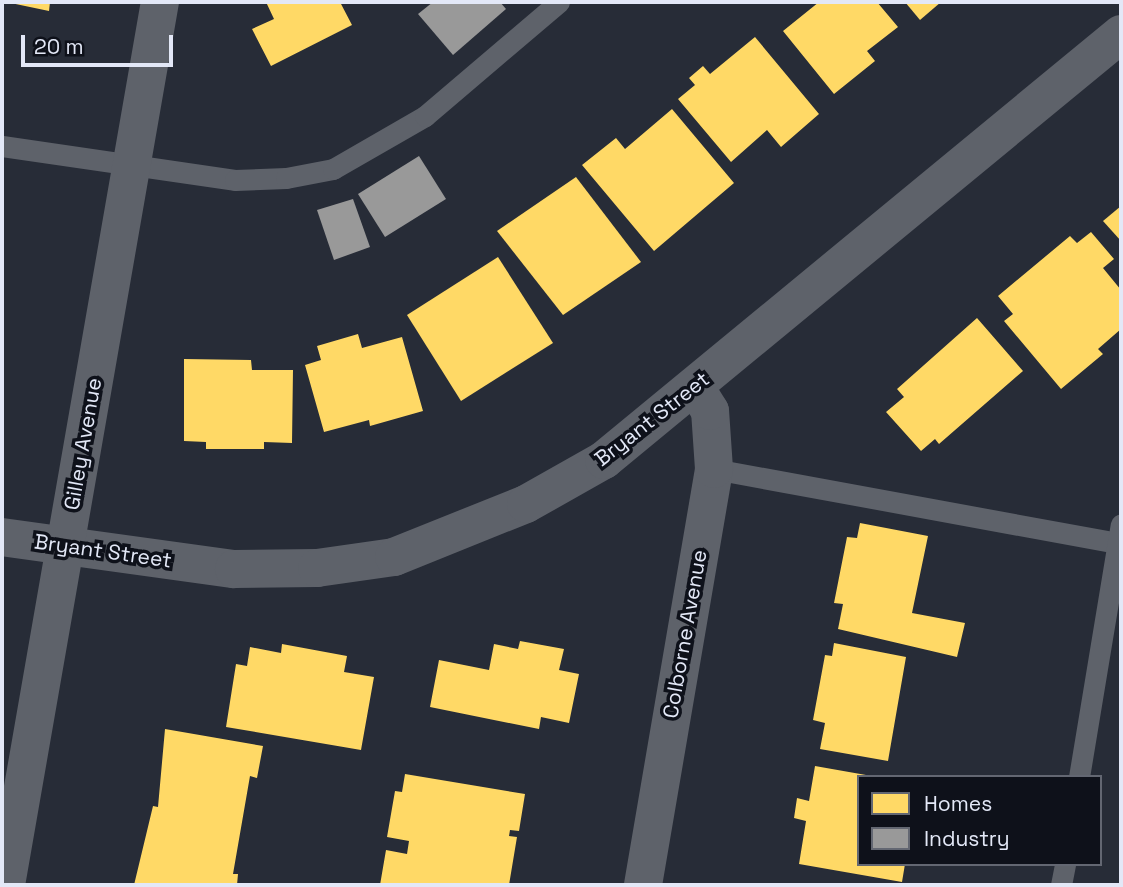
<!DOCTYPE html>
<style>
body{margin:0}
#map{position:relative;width:1123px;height:887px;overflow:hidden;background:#272c37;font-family:"Space Grotesk",sans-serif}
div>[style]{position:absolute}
.homes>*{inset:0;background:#ffd966}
.industry>*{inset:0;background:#999}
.service>*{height:21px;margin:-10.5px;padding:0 10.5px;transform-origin:10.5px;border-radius:10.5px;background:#5e626a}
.minor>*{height:38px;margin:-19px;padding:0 19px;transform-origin:19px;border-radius:19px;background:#5e626a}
.tertiary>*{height:38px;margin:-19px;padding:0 19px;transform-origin:19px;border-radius:19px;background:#5e626a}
span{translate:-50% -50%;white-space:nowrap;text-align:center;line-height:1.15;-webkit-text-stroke:7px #0e111a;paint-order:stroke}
.street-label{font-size:21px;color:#e3e8f7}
.frame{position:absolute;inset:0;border:4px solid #e3e8f7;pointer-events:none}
.legend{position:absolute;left:857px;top:775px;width:245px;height:91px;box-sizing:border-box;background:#0e111a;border:2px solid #636772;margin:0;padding:9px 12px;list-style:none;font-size:21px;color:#e3e8f7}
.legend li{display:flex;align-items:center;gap:14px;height:35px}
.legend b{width:35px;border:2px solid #636772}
.scale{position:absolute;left:21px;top:35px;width:152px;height:32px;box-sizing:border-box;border:4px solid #e3e8f7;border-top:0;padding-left:9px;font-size:21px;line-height:24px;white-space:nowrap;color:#e3e8f7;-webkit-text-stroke:5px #0e111a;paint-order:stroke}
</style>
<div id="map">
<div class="homes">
<div style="clip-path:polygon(6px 2px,50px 2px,49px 11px)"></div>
<div style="clip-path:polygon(266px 2px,340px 2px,352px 25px,271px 66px,252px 29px,274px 19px)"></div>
<div style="clip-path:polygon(819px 2px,877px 2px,898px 27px,867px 51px,875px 61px,834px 94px,783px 31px)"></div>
<div style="clip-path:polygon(905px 2px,941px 2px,920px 20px)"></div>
<div style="clip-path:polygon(755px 37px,819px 114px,781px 147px,767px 130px,731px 162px,678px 99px,695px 85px,689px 78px,703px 66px,710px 74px)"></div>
<div style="clip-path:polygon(672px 109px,734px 183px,654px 251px,582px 165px,616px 138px,625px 149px)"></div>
<div style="clip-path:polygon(576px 177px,641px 262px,563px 315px,497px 231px)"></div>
<div style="clip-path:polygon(1121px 206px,1121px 241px,1103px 221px)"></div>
<div style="clip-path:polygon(1091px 232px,1114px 259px,1103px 268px,1121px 290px,1121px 329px,1098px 349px,1103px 354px,1061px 389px,1004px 321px,1013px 314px,998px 296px,1070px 236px,1077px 243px)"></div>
<div style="clip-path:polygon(498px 257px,553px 343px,461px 401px,407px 315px)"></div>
<div style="clip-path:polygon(977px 318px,1023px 371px,939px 444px,935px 439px,921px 451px,886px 412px,904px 397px,897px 389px)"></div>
<div style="clip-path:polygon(358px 334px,362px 348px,402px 337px,423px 411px,370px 426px,369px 420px,324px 432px,305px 365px,321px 360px,317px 346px)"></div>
<div style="clip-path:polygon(184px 359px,251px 360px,252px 370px,293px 370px,292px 443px,264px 442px,264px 449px,206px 449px,206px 442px,184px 441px)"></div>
<div style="clip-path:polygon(860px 523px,928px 536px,912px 613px,965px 623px,957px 657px,838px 629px,843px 604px,834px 603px,847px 537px,857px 538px)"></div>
<div style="clip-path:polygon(520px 641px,564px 649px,559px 670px,579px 674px,569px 723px,541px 717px,539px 729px,430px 707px,439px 660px,489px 670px,494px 644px,518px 649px)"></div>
<div style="clip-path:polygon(834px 643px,906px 657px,888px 761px,820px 749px,825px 723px,813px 720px,825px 655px,832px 656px)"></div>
<div style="clip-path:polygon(282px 644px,347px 656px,344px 672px,374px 677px,361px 750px,226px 727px,236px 664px,247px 666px,250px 647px,281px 653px)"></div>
<div style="clip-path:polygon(165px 729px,263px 746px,257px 778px,250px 776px,233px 874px,238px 874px,237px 885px,134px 885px,153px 806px,158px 807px)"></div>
<div style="clip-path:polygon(815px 766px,866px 775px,859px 777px,859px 864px,905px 864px,902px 882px,799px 864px,806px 821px,794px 818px,797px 798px,809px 801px)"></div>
<div style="clip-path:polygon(405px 774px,525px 794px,519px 831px,510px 830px,509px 836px,517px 837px,509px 885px,380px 885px,386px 850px,407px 854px,409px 841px,387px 837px,395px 791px,402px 792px)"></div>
</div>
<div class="industry">
<div style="clip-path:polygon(433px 2px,500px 2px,506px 9px,453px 55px,418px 14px)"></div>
<div style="clip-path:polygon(419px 156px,446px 199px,385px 237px,358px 194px)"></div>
<div style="clip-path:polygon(353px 199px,370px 247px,334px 260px,317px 210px)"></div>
</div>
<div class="service">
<div style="left:2px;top:146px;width:235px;rotate:8.3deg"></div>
<div style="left:235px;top:180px;width:51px;rotate:-2.2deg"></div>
<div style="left:286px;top:178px;width:48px;rotate:-10.8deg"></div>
<div style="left:333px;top:169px;width:106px;rotate:-29.9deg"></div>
<div style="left:425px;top:116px;width:176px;rotate:-40.4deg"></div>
<div style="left:714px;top:469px;width:411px;rotate:10.4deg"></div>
<div style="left:1079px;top:777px;width:256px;rotate:-80.6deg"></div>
<div style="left:1061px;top:885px;width:21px;rotate:-79deg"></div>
</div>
<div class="minor">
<div style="left:2px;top:537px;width:234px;rotate:7.9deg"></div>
<div style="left:234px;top:569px;width:83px;rotate:-0.7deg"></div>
<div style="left:317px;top:568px;width:78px;rotate:-8.1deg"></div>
<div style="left:394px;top:557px;width:142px;rotate:-21.9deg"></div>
<div style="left:526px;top:504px;width:90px;rotate:-29.4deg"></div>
<div style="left:604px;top:460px;width:670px;rotate:-39.49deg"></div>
<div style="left:643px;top:885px;width:422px;rotate:-80.3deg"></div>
<div style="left:714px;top:469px;width:58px;rotate:-93.9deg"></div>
<div style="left:710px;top:411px;width:28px;rotate:-122deg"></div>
</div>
<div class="tertiary">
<div style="left:6px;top:885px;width:896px;rotate:-80.11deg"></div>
</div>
<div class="street-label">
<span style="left:652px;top:419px;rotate:-38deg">Bryant Street</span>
<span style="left:83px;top:444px;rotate:-80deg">Gilley Avenue</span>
<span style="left:103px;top:551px;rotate:8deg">Bryant Street</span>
<span style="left:685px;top:634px;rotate:-80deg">Colborne Avenue</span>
</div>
<div class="frame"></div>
<ul class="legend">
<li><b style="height:19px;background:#ffd966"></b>Homes</li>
<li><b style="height:19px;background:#999"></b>Industry</li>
</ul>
<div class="scale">20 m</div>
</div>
